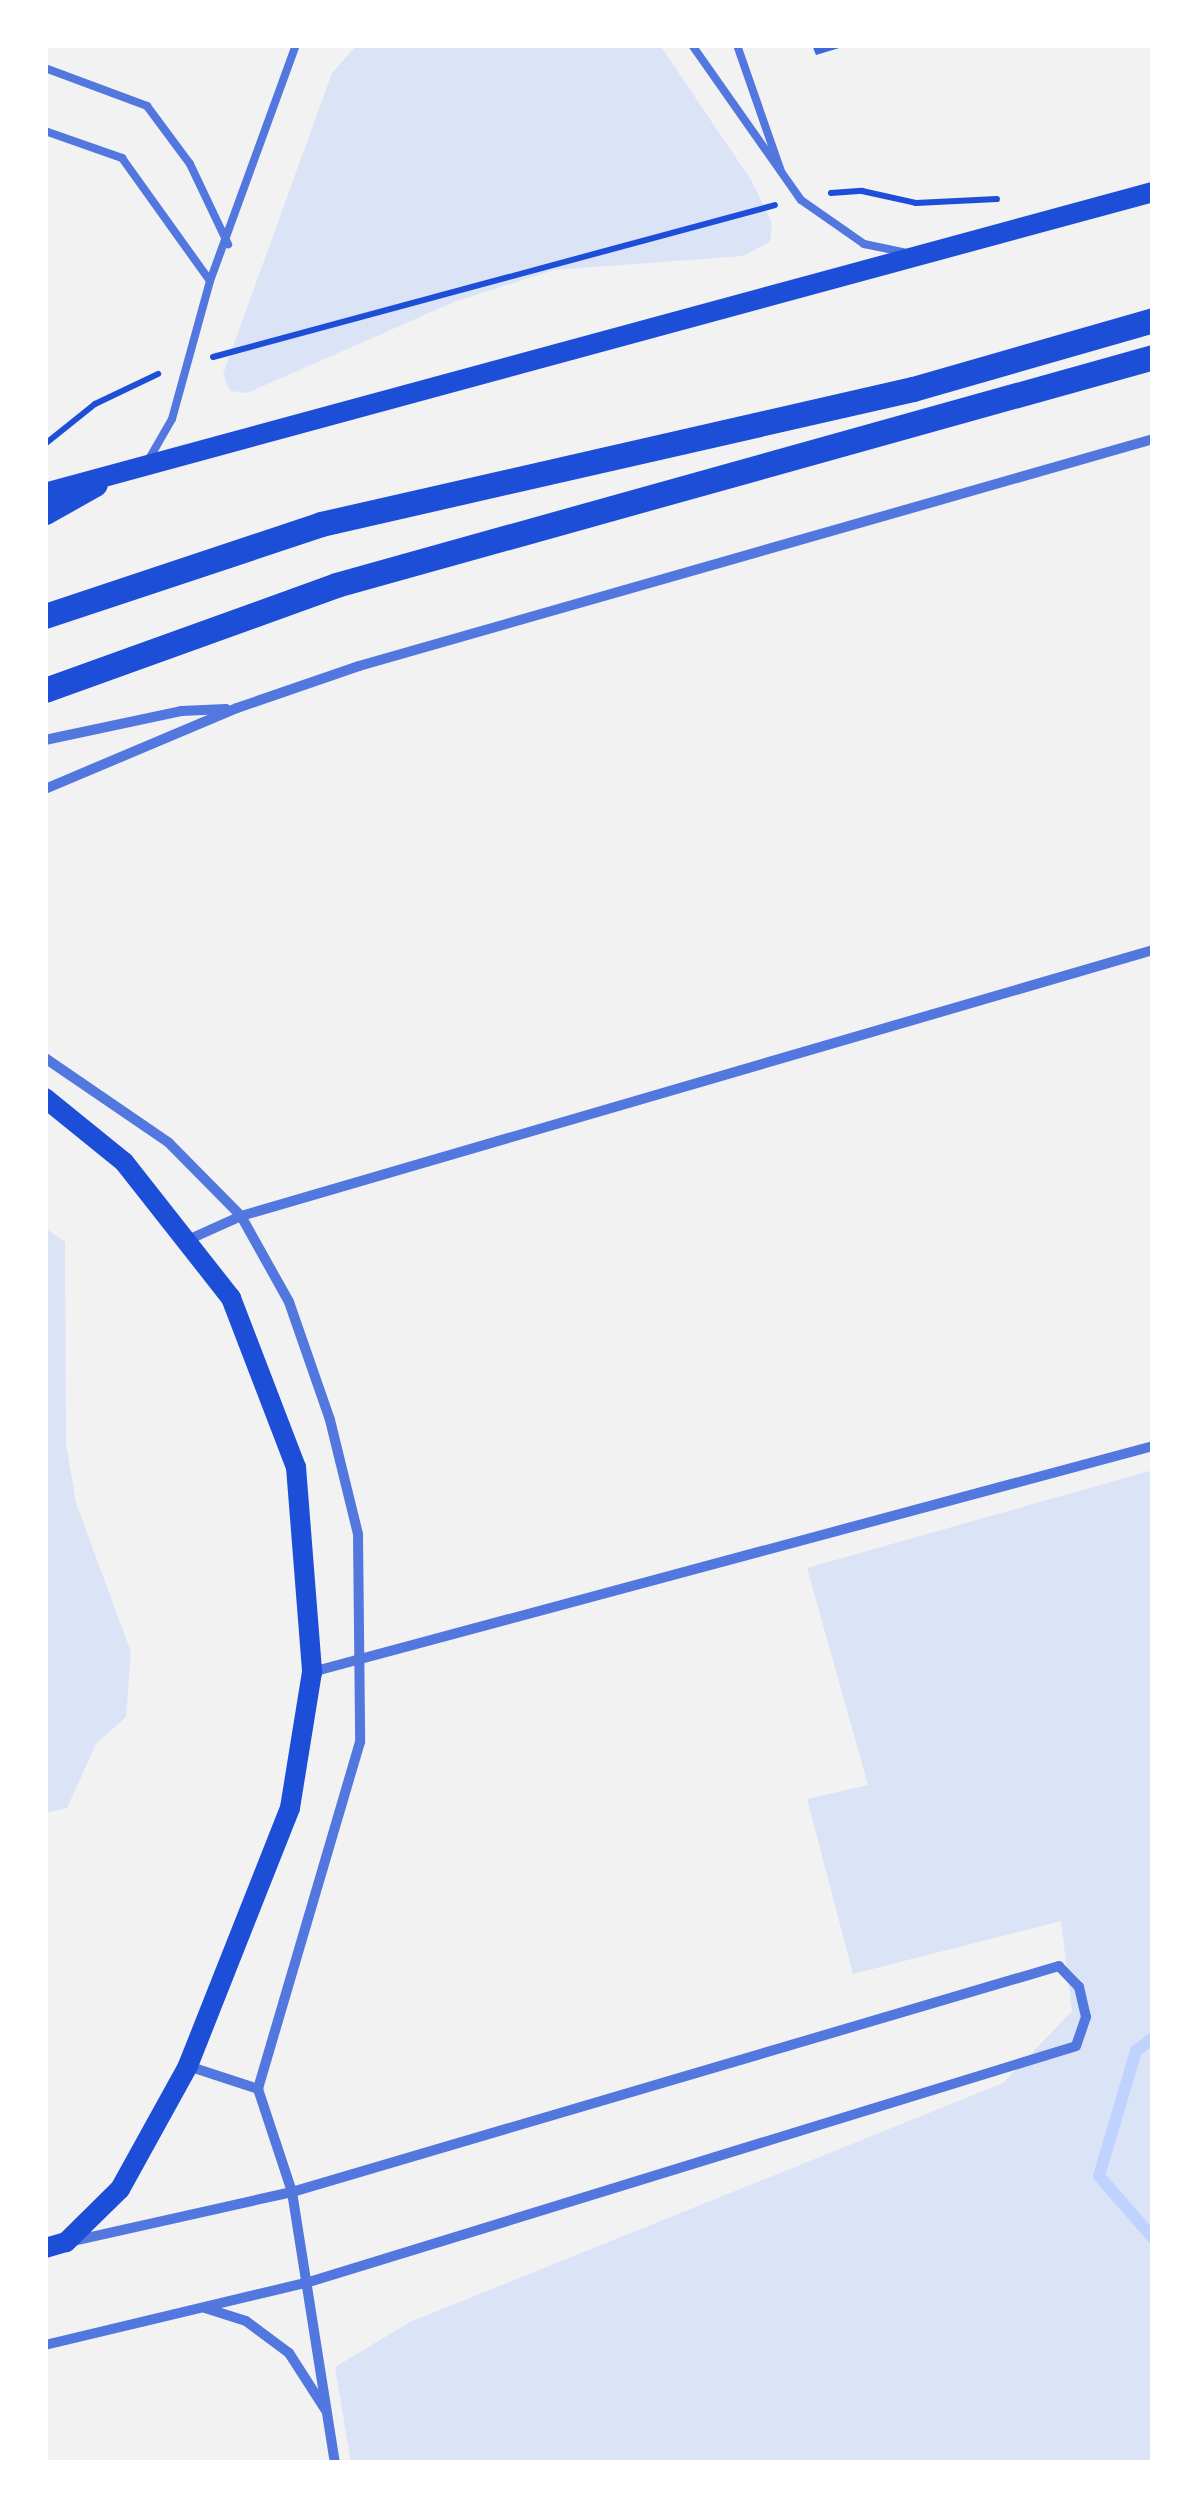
<!DOCTYPE html>
<style>
body{margin:0}
#map{position:relative;width:1198px;height:2508px;overflow:hidden;background:#f2f2f2;font-family:Helvetica,sans-serif}
div>[style]{position:absolute}
.green>*{inset:0;background:#dbe4f7}
.stream>*{height:12px;margin:-6px;padding:0 6px;transform-origin:6px;border-radius:6px;background:#bfd3fe}
.building>*{inset:0;background:#3d67dc}
.path>*{height:6px;margin:-3px;padding:0 3px;transform-origin:3px;border-radius:3px;background:#1d4ed8}
.service>*{height:8px;margin:-4px;padding:0 4px;transform-origin:4px;border-radius:4px;background:#5277de}
.minor>*{height:10px;margin:-5px;padding:0 5px;transform-origin:5px;border-radius:5px;background:#5277de}
.secondary>*{height:20px;margin:-10px;padding:0 10px;transform-origin:10px;border-radius:10px;background:#1d4ed8}
.primary>*{height:25px;margin:-12.5px;padding:0 12.5px;transform-origin:12.5px;border-radius:12.5px;background:#1d4ed8}
span{translate:-50% -50%;white-space:nowrap;text-align:center;line-height:1.15;-webkit-text-stroke:9px #fff;paint-order:stroke}
.frame{position:absolute;inset:0;border:48px solid #fff;pointer-events:none}
</style>
<div id="map">
<div class="green">
<div style="clip-path:polygon(357px 45px,660px 45px,751px 180px,772px 223px,770px 242px,743px 256px,554px 270px,454px 302px,247px 393px,230px 391px,223px 374px,332px 73px)"></div>
<div style="clip-path:polygon(45px 1228px,65px 1242px,66px 1443px,76px 1503px,131px 1652px,126px 1717px,96px 1744px,67px 1808px,45px 1813px)"></div>
<div style="clip-path:polygon(1153px 1470px,1153px 2463px,351px 2463px,335px 2367px,410px 2322px,1003px 2083px,1072px 2011px,1061px 1921px,853px 1974px,807px 1799px,868px 1785px,807px 1568px)"></div>
</div>
<div class="stream">
<div style="left:1153px;top:2038px;width:21px;rotate:143deg"></div>
<div style="left:1136px;top:2051px;width:130px;rotate:106.5deg"></div>
<div style="left:1099px;top:2176px;width:82px;rotate:48.9deg"></div>
</div>
<div class="building">
<div style="clip-path:polygon(812px 45px,846px 45px,846px 46px,816px 55px)"></div>
</div>
<div class="path">
<div style="left:831px;top:193px;width:31px;rotate:-4deg"></div>
<div style="left:862px;top:191px;width:55px;rotate:12.5deg"></div>
<div style="left:916px;top:203px;width:81px;rotate:-2.8deg"></div>
<div style="left:213px;top:357px;width:582px;rotate:-15.13deg"></div>
<div style="left:45px;top:444px;width:64px;rotate:-38.7deg"></div>
<div style="left:95px;top:404px;width:70px;rotate:-25.5deg"></div>
</div>
<div class="service">
<div style="left:692px;top:45px;width:189px;rotate:54.9deg"></div>
<div style="left:801px;top:200px;width:77px;rotate:34.9deg"></div>
<div style="left:864px;top:244px;width:45px;rotate:11.6deg"></div>
<div style="left:737px;top:45px;width:133px;rotate:70.8deg"></div>
<div style="left:45px;top:68px;width:109px;rotate:20.4deg"></div>
<div style="left:147px;top:106px;width:72px;rotate:53.4deg"></div>
<div style="left:190px;top:164px;width:89px;rotate:64.6deg"></div>
<div style="left:45px;top:131px;width:82px;rotate:19.3deg"></div>
<div style="left:122px;top:158px;width:151px;rotate:54.4deg"></div>
<div style="left:149px;top:459px;width:46px;rotate:-60.1deg"></div>
<div style="left:172px;top:419px;width:143px;rotate:-74.6deg"></div>
<div style="left:210px;top:281px;width:251px;rotate:-70deg"></div>
</div>
<div class="minor">
<div style="left:45px;top:740px;width:139px;rotate:-12deg"></div>
<div style="left:181px;top:711px;width:45px;rotate:-2.5deg"></div>
<div style="left:45px;top:789px;width:208px;rotate:-22.9deg"></div>
<div style="left:237px;top:708px;width:129px;rotate:-19deg"></div>
<div style="left:359px;top:666px;width:826px;rotate:-15.95deg"></div>
<div style="left:45px;top:1058px;width:150px;rotate:34.4deg"></div>
<div style="left:169px;top:1143px;width:103px;rotate:45.4deg"></div>
<div style="left:241px;top:1216px;width:98px;rotate:60.8deg"></div>
<div style="left:289px;top:1302px;width:125px;rotate:70.8deg"></div>
<div style="left:330px;top:1420px;width:117px;rotate:76.2deg"></div>
<div style="left:358px;top:1534px;width:208px;rotate:89.4deg"></div>
<div style="left:360px;top:1742px;width:362px;rotate:106.4deg"></div>
<div style="left:258px;top:2089px;width:108px;rotate:71.7deg"></div>
<div style="left:292px;top:2192px;width:274px;rotate:81deg"></div>
<div style="left:190px;top:1239px;width:56px;rotate:-24.3deg"></div>
<div style="left:241px;top:1216px;width:950px;rotate:-16.26deg"></div>
<div style="left:312px;top:1672px;width:871px;rotate:-15.04deg"></div>
<div style="left:188px;top:2066px;width:74px;rotate:18.2deg"></div>
<div style="left:205px;top:2308px;width:43px;rotate:17.6deg"></div>
<div style="left:246px;top:2321px;width:54px;rotate:36.7deg"></div>
<div style="left:289px;top:2353px;width:67px;rotate:57.3deg"></div>
<div style="left:45px;top:2345px;width:271px;rotate:-13.4deg"></div>
<div style="left:309px;top:2282px;width:802px;rotate:-17.1deg"></div>
<div style="left:1076px;top:2046px;width:31px;rotate:-71deg"></div>
<div style="left:1086px;top:2017px;width:31px;rotate:-103deg"></div>
<div style="left:1079px;top:1987px;width:29px;rotate:-134deg"></div>
<div style="left:1059px;top:1966px;width:800px;rotate:163.58deg"></div>
<div style="left:292px;top:2192px;width:225px;rotate:167.4deg"></div>
</div>
<div class="secondary">
<div style="left:45px;top:493px;width:1148px;rotate:-15.2deg"></div>
<div style="left:45px;top:1098px;width:102px;rotate:39deg"></div>
<div style="left:124px;top:1162px;width:173px;rotate:51.8deg"></div>
<div style="left:231px;top:1298px;width:181px;rotate:69deg"></div>
<div style="left:296px;top:1467px;width:206px;rotate:85.5deg"></div>
<div style="left:312px;top:1672px;width:138px;rotate:99.2deg"></div>
<div style="left:290px;top:1808px;width:277px;rotate:111.6deg"></div>
<div style="left:188px;top:2066px;width:141px;rotate:118.9deg"></div>
<div style="left:120px;top:2189px;width:76px;rotate:135.5deg"></div>
<div style="left:66px;top:2242px;width:22px;rotate:164deg"></div>
</div>
<div class="primary">
<div style="left:45px;top:512px;width:57px;rotate:-29.2deg"></div>
<div style="left:45px;top:616px;width:291px;rotate:-18.4deg"></div>
<div style="left:321px;top:524px;width:607px;rotate:-12.85deg"></div>
<div style="left:913px;top:389px;width:250px;rotate:-16deg"></div>
<div style="left:45px;top:690px;width:309px;rotate:-19.8deg"></div>
<div style="left:336px;top:585px;width:848px;rotate:-15.59deg"></div>
</div>
<div class="frame"></div>
</div>
